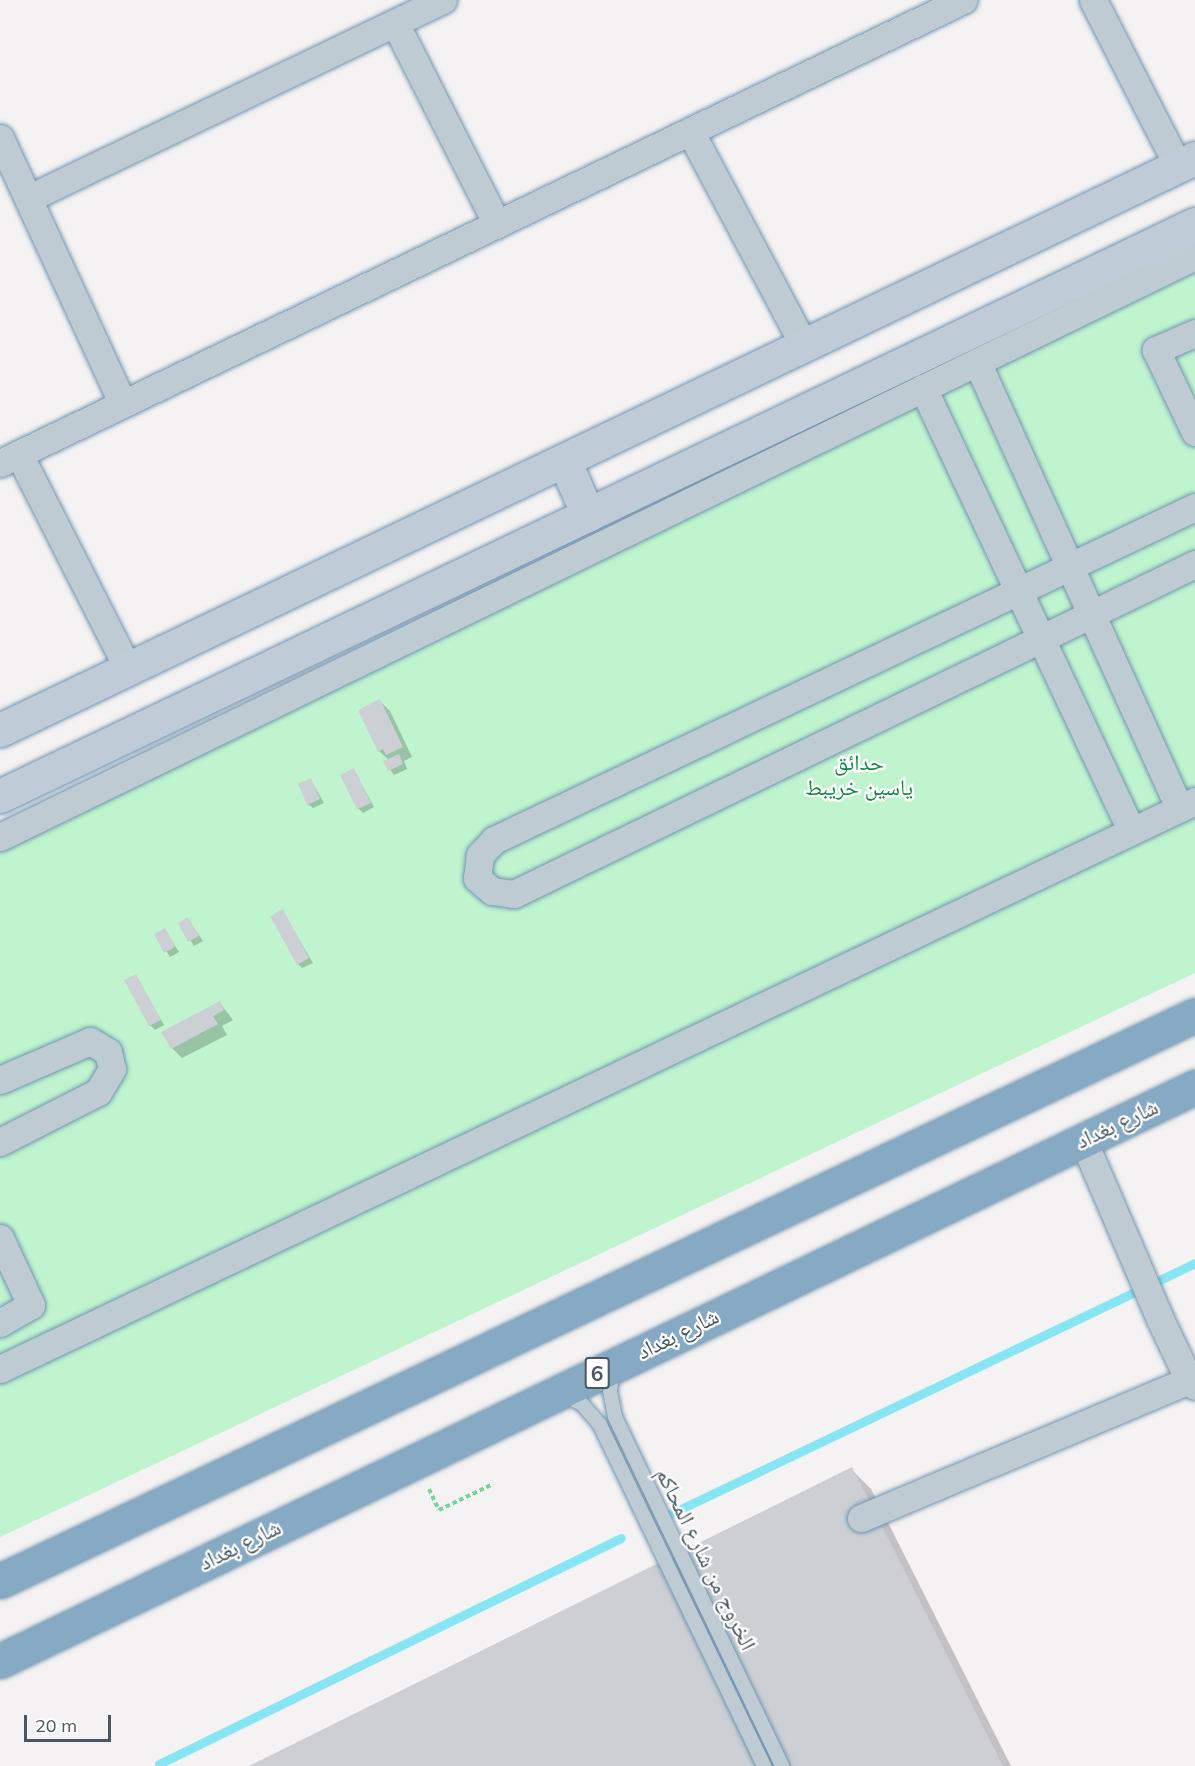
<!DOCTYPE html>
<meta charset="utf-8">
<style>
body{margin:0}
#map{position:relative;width:1195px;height:1766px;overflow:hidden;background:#f4f2f2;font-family:Mulish,"Noto Naskh Arabic",sans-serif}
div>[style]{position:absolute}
.green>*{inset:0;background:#bff4cf}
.shadow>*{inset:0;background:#0003}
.stream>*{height:9px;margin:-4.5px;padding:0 4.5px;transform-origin:4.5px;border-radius:4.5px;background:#88e6f4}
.building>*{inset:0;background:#ccd0d5}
.path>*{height:4px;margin-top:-2px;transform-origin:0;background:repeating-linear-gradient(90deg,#73d59d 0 4.5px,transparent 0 7.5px)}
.roads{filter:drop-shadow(0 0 2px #7194b0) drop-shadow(0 0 2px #7194b0)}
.lane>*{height:14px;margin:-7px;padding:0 7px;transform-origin:7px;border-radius:7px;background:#bfcbd2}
.street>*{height:27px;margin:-13.5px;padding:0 13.5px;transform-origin:13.5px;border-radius:13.5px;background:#bfcbd2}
.secondary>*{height:33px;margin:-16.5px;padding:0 16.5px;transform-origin:16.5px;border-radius:16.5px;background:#bfccd7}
.highway>*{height:33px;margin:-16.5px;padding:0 16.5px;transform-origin:16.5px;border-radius:16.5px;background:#86a9c4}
span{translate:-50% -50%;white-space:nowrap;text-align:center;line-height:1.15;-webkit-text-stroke:4.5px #fff;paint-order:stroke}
.shield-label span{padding:2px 4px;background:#fff;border:2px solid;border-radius:4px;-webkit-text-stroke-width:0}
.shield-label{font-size:21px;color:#485762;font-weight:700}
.park-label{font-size:22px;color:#0f8641}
.street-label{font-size:22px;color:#485762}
.scale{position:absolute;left:24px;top:1715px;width:87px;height:27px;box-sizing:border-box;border:3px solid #485762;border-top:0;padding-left:8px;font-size:18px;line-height:21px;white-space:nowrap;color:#485762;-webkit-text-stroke:4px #fff;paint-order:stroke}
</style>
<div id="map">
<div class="green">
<div style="clip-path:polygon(1195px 253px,1195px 973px,0 1537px,0 828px)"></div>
</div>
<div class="shadow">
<div style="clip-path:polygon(380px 701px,390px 711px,412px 757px,404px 761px,407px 769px,394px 775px,385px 762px,389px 760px,379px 751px)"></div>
<div style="clip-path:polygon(354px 770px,374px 807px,363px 813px,358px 808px)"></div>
<div style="clip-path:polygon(311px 780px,324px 803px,313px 808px,308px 804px)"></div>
<div style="clip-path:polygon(282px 911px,313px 963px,302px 968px,298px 964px)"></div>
<div style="clip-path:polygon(188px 919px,203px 941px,194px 946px,180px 923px)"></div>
<div style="clip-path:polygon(165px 930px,179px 952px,170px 957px,156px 934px)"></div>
<div style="clip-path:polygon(136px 975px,164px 1025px,155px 1030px,150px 1025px)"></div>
<div style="clip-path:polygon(220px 1003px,233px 1020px,222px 1026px,227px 1035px,182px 1058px,172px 1048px)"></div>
<div style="clip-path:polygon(851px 1469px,871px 1489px,1011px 1766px,252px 1766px)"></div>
</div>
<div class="stream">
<div style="left:664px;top:1517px;width:589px;rotate:-25.56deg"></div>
<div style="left:159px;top:1764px;width:514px;rotate:-26.07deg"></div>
</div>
<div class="building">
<div style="clip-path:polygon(380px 699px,403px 747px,386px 755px,383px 749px,378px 752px,358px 710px)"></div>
<div style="clip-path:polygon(399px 754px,403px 764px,388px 771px,383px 761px)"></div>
<div style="clip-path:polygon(354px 768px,371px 803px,357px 809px,340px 775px)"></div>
<div style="clip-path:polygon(311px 778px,320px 799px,307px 805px,298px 784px)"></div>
<div style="clip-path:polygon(283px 909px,309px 958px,297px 965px,270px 916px)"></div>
<div style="clip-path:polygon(188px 917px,199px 936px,188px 942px,178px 923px)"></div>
<div style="clip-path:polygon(165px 928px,175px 947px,164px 953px,154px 934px)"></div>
<div style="clip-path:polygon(136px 974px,161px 1020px,149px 1026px,124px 980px)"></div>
<div style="clip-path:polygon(220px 1001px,224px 1010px,213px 1016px,218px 1024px,171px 1049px,161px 1032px)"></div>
<div style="clip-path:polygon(852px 1467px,1003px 1766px,249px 1766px)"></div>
</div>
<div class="path">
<div style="left:429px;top:1489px;width:23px;rotate:65deg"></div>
<div style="left:439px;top:1510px;width:60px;rotate:-25.7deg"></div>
</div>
<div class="roads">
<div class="lane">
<div style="left:613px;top:1369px;width:22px;rotate:98deg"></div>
<div style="left:610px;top:1391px;width:26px;rotate:79deg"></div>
<div style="left:615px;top:1417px;width:387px;rotate:64.4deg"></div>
<div style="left:561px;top:1394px;width:23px;rotate:25deg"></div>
<div style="left:582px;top:1404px;width:28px;rotate:49deg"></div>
<div style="left:600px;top:1425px;width:378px;rotate:64.3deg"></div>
</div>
<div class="street">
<div style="left:1093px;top:0;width:186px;rotate:62.9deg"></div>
<div style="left:395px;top:23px;width:225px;rotate:63.1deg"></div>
<div style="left:690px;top:131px;width:242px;rotate:62deg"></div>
<div style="left:0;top:138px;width:293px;rotate:65.2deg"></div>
<div style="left:29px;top:198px;width:459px;rotate:-25.6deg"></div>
<div style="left:1195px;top:333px;width:43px;rotate:156.4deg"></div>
<div style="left:1156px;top:350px;width:91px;rotate:64.6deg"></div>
<div style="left:977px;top:362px;width:490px;rotate:65.6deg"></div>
<div style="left:923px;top:388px;width:489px;rotate:64.8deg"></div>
<div style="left:19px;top:454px;width:241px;rotate:63.1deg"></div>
<div style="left:0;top:463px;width:1069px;rotate:-25.68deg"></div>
<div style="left:1195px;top:507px;width:776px;rotate:154.59deg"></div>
<div style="left:494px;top:840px;width:21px;rotate:133deg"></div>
<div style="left:480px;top:855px;width:23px;rotate:97deg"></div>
<div style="left:477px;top:878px;width:20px;rotate:41deg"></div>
<div style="left:492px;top:891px;width:22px;rotate:8deg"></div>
<div style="left:514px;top:894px;width:757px;rotate:-25.85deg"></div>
<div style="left:0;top:837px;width:1329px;rotate:-25.93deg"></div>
<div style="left:0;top:1080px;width:98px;rotate:-23.4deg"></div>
<div style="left:90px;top:1041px;width:21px;rotate:31deg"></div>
<div style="left:108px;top:1052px;width:17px;rotate:77deg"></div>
<div style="left:112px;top:1069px;width:27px;rotate:121deg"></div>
<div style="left:98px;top:1092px;width:110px;rotate:153deg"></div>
<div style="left:1083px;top:1140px;width:195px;rotate:66.7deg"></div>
<div style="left:1160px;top:1319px;width:68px;rotate:64.6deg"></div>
<div style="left:1189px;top:1380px;width:8px;rotate:45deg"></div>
<div style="left:0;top:1238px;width:74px;rotate:65.2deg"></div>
<div style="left:31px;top:1305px;width:36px;rotate:150deg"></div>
<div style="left:0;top:1369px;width:1323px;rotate:-25.42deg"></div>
<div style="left:861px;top:1518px;width:356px;rotate:-22.8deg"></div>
</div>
<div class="secondary">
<div style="left:564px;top:460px;width:60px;rotate:66.4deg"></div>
<div style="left:0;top:730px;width:1325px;rotate:-25.58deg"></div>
<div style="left:0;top:796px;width:1325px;rotate:-25.58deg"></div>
</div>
<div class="highway">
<div style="left:0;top:1581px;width:1322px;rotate:-25.34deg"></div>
<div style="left:0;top:1661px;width:1326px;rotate:-25.66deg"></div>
</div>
</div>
<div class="shield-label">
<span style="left:597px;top:1373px">6</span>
</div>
<div class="park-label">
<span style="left:859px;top:775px">حدائق<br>ياسين خريبط</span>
</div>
<div class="street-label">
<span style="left:1117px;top:1124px;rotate:-25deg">شارع بغداد</span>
<span style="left:678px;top:1334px;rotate:-26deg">شارع بغداد</span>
<span style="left:240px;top:1545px;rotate:-26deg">شارع بغداد</span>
<span style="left:706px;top:1559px;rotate:64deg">الخروج من شارع المحاكم</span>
</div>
<div class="scale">20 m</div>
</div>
